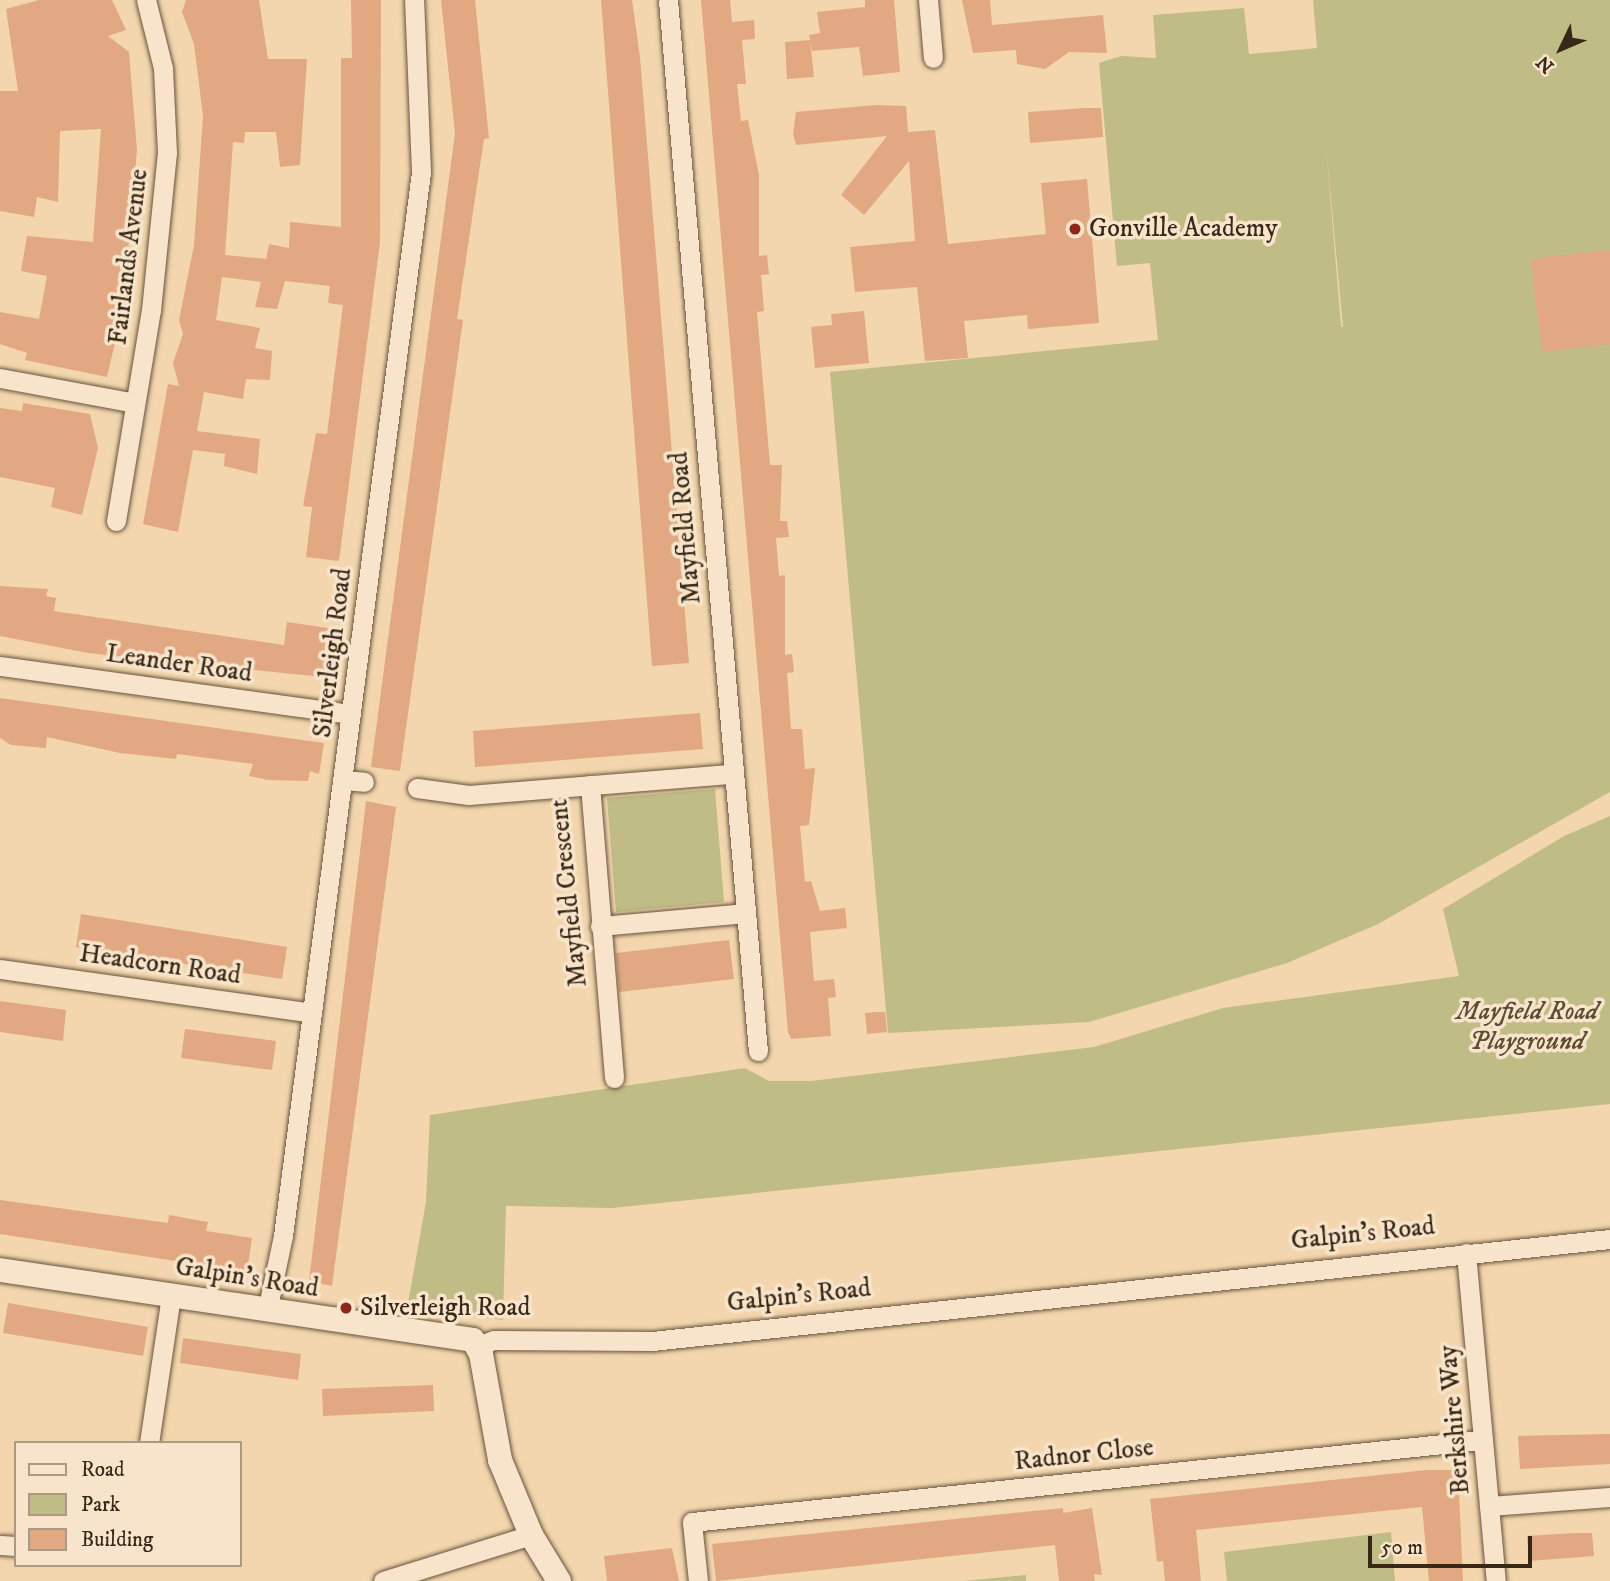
<!DOCTYPE html>
<style>
body{margin:0}
#map{position:relative;width:1610px;height:1581px;overflow:hidden;background:#f3d6ad;font-family:"IM FELL DW Pica",serif}
div>[style]{position:absolute}
.green>*{inset:0;background:#c0bc86}
.building>*{inset:0;background:#e1a882}
.roads{filter:drop-shadow(0 0 2px #67543c) drop-shadow(0 0 2px #67543c)}
.minor>*{height:19px;margin:-9.5px;padding:0 9.5px;transform-origin:9.5px;border-radius:9.5px;background:#f7e4ca}
.tertiary>*{height:24px;margin:-12px;padding:0 12px;transform-origin:12px;border-radius:12px;background:#f7e4ca}
.dots>*{width:19px;height:19px;translate:-50% -50%;box-sizing:border-box;border:4px solid #f7e4ca;border-radius:50%}
span{translate:-50% -50%;white-space:nowrap;text-align:center;line-height:1.15;-webkit-text-stroke:7px #f7e4ca;paint-order:stroke}
.poi-label{font-size:26px;color:#382817}
.left{translate:0 -50%;text-align:left}
.street-label{font-size:26px;color:#382817}
.park-label{font-size:26px;color:#5a4d33;font-style:italic}
.legend{position:absolute;left:14px;top:1441px;width:228px;height:126px;box-sizing:border-box;background:#f7e4ca;border:2px solid #ab9982;margin:0;padding:9px 12px;list-style:none;font-size:21px;color:#382817}
.legend li{display:flex;align-items:center;gap:14px;height:35px}
.legend b{width:35px;border:2px solid #ab9982}
.north{position:absolute;left:1526px;top:14px;width:70px;height:70px;-webkit-text-stroke:5px #f7e4ca;paint-order:stroke;rotate:226deg;font-size:19px;font-weight:700;line-height:28px;text-align:center;color:#382817}
.north::after{content:'';display:block;margin:auto;width:24px;height:32px;background:#382817;clip-path:polygon(50% 0,100% 100%,50% 72%,0 100%)}
.scale{position:absolute;left:1368px;top:1536px;width:164px;height:32px;box-sizing:border-box;border:4px solid #382817;border-top:0;padding-left:9px;font-size:21px;line-height:24px;white-space:nowrap;color:#382817;-webkit-text-stroke:5px #f7e4ca;paint-order:stroke}
</style>
<div id="map">
<div class="green">
<div style="clip-path:polygon(evenodd,1313px 0,1610px 0,1610px 792px,1378px 924px,1287px 963px,1089px 1022px,888px 1033px,830px 372px,1158px 340px,1150px 263px,1117px 266px,1099px 63px,1121px 56px,1156px 58px,1153px 15px,1244px 8px,1249px 54px,1317px 48px,1313px 0,1326px 146px,1343px 327px,1342px 327px,1341px 325px,1326px 146px)"></div>
<div style="clip-path:polygon(715px 789px,724px 902px,616px 912px,607px 798px)"></div>
<div style="clip-path:polygon(1610px 816px,1610px 1104px,612px 1208px,506px 1206px,503px 1320px,407px 1309px,426px 1202px,430px 1115px,745px 1068px,769px 1081px,811px 1081px,1094px 1047px,1223px 1008px,1459px 976px,1443px 909px,1564px 836px)"></div>
<div style="clip-path:polygon(1391px 1532px,1395px 1581px,1227px 1581px,1224px 1552px)"></div>
<div style="clip-path:polygon(1026px 1575px,1026px 1581px,963px 1581px)"></div>
</div>
<div class="building">
<div style="clip-path:polygon(39px 0,112px 0,126px 30px,108px 36px,129px 52px,137px 150px,123px 309px,107px 377px,25px 360px,27px 353px,0 344px,0 312px,39px 319px,47px 276px,21px 271px,27px 236px,93px 242px,101px 129px,60px 131px,58px 202px,37px 197px,34px 217px,0 211px,0 91px,18px 91px,6px 9px)"></div>
<div style="clip-path:polygon(186px 0,259px 0,268px 59px,307px 59px,300px 165px,280px 167px,276px 132px,245px 132px,244px 143px,233px 142px,225px 255px,266px 259px,269px 244px,289px 248px,290px 222px,341px 227px,341px 58px,352px 58px,351px 0,381px 0,380px 242px,339px 561px,306px 557px,312px 507px,303px 506px,316px 433px,327px 434px,343px 305px,328px 303px,330px 286px,285px 281px,277px 309px,255px 307px,261px 282px,222px 277px,216px 320px,260px 328px,255px 348px,272px 351px,270px 380px,246px 379px,243px 399px,204px 392px,197px 431px,260px 439px,257px 474px,224px 466px,225px 454px,193px 450px,178px 532px,143px 524px,168px 384px,179px 386px,173px 363px,183px 334px,179px 320px,194px 245px,203px 116px,194px 44px,182px 12px)"></div>
<div style="clip-path:polygon(441px 0,475px 0,489px 138px,484px 139px,457px 319px,463px 320px,400px 771px,371px 767px,455px 133px)"></div>
<div style="clip-path:polygon(601px 0,632px 0,640px 57px,689px 663px,652px 666px)"></div>
<div style="clip-path:polygon(701px 0,730px 0,732px 22px,754px 20px,755px 39px,742px 40px,746px 84px,737px 84px,741px 121px,748px 120px,759px 175px,759px 256px,767px 255px,769px 274px,761px 275px,764px 311px,757px 312px,770px 465px,782px 465px,780px 521px,787px 521px,789px 537px,776px 538px,779px 576px,785px 575px,785px 655px,792px 654px,794px 672px,787px 673px,791px 729px,802px 729px,805px 769px,815px 768px,809px 825px,800px 826px,805px 882px,811px 881px,820px 911px,845px 908px,847px 928px,810px 932px,814px 981px,834px 979px,836px 997px,828px 998px,831px 1036px,791px 1039px,788px 1032px)"></div>
<div style="clip-path:polygon(865px 0,894px 0,900px 72px,863px 76px,859px 47px,812px 51px,809px 35px,820px 33px,817px 12px,865px 7px)"></div>
<div style="clip-path:polygon(962px 0,990px 0,992px 25px,1103px 15px,1107px 53px,1069px 52px,1045px 69px,1017px 64px,1016px 50px,973px 53px)"></div>
<div style="clip-path:polygon(810px 40px,814px 77px,787px 79px,785px 42px)"></div>
<div style="clip-path:polygon(876px 105px,906px 106px,908px 132px,935px 130px,948px 244px,1046px 234px,1041px 183px,1087px 179px,1099px 323px,1028px 329px,1027px 315px,964px 321px,968px 358px,925px 361px,917px 287px,855px 292px,850px 247px,915px 241px,909px 161px,864px 215px,841px 195px,887px 136px,796px 145px,793px 134px,796px 112px)"></div>
<div style="clip-path:polygon(1084px 108px,1101px 108px,1103px 137px,1030px 143px,1028px 112px)"></div>
<div style="clip-path:polygon(1610px 250px,1610px 344px,1542px 352px,1531px 259px)"></div>
<div style="clip-path:polygon(864px 311px,869px 363px,815px 368px,811px 327px,832px 325px,831px 314px)"></div>
<div style="clip-path:polygon(23px 403px,90px 414px,98px 448px,82px 515px,51px 507px,55px 488px,0 477px,0 408px,22px 411px)"></div>
<div style="clip-path:polygon(0 586px,48px 589px,46px 596px,56px 598px,54px 611px,284px 645px,287px 622px,328px 628px,325px 650px,335px 651px,333px 678px,88px 653px,0 636px)"></div>
<div style="clip-path:polygon(0 698px,324px 743px,319px 774px,310px 771px,308px 781px,268px 780px,249px 776px,253px 764px,177px 754px,176px 759px,120px 753px,47px 737px,46px 748px,11px 745px,0 738px)"></div>
<div style="clip-path:polygon(700px 713px,703px 749px,475px 767px,473px 731px)"></div>
<div style="clip-path:polygon(366px 801px,396px 807px,332px 1286px,309px 1281px)"></div>
<div style="clip-path:polygon(81px 914px,287px 947px,282px 979px,76px 947px)"></div>
<div style="clip-path:polygon(729px 940px,734px 979px,619px 992px,616px 953px)"></div>
<div style="clip-path:polygon(0 1001px,66px 1010px,63px 1041px,0 1032px)"></div>
<div style="clip-path:polygon(876px 1012px,885px 1012px,887px 1032px,867px 1034px,865px 1013px)"></div>
<div style="clip-path:polygon(185px 1029px,276px 1041px,272px 1070px,181px 1058px)"></div>
<div style="clip-path:polygon(0 1200px,168px 1223px,169px 1215px,208px 1222px,206px 1231px,252px 1238px,247px 1272px,0 1234px)"></div>
<div style="clip-path:polygon(8px 1303px,148px 1327px,143px 1356px,3px 1333px)"></div>
<div style="clip-path:polygon(183px 1338px,301px 1354px,298px 1380px,180px 1363px)"></div>
<div style="clip-path:polygon(433px 1385px,434px 1411px,323px 1416px,322px 1389px)"></div>
<div style="clip-path:polygon(1610px 1434px,1610px 1464px,1520px 1469px,1518px 1436px)"></div>
<div style="clip-path:polygon(1427px 1470px,1458px 1470px,1463px 1581px,1429px 1581px,1422px 1507px,1196px 1530px,1201px 1581px,1165px 1581px,1163px 1561px,1157px 1562px,1150px 1499px)"></div>
<div style="clip-path:polygon(1063px 1508px,1063px 1513px,1092px 1508px,1102px 1575px,1094px 1574px,1095px 1581px,1059px 1581px,1055px 1545px,716px 1581px,712px 1544px)"></div>
<div style="clip-path:polygon(1574px 1533px,1592px 1533px,1594px 1556px,1529px 1561px,1527px 1536px)"></div>
<div style="clip-path:polygon(672px 1548px,679px 1581px,607px 1581px,604px 1556px)"></div>
</div>
<div class="roads">
<div class="minor">
<div style="left:668px;top:0;width:1055px;rotate:85.11deg"></div>
<div style="left:928px;top:0;width:58px;rotate:85.1deg"></div>
<div style="left:0;top:378px;width:137px;rotate:10.5deg"></div>
<div style="left:116px;top:521px;width:214px;rotate:-80.6deg"></div>
<div style="left:151px;top:310px;width:158px;rotate:-84.2deg"></div>
<div style="left:167px;top:153px;width:85px;rotate:-92.7deg"></div>
<div style="left:163px;top:68px;width:70px;rotate:-104deg"></div>
<div style="left:0;top:666px;width:354px;rotate:7.8deg"></div>
<div style="left:343px;top:780px;width:21px;rotate:5deg"></div>
<div style="left:590px;top:785px;width:294px;rotate:85.3deg"></div>
<div style="left:417px;top:788px;width:52px;rotate:7.7deg"></div>
<div style="left:469px;top:795px;width:264px;rotate:-4.6deg"></div>
<div style="left:600px;top:926px;width:146px;rotate:-5.1deg"></div>
<div style="left:0;top:969px;width:315px;rotate:8deg"></div>
<div style="left:1466px;top:1253px;width:329px;rotate:84.8deg"></div>
<div style="left:267px;top:1311px;width:77px;rotate:-78deg"></div>
<div style="left:283px;top:1236px;width:1073px;rotate:-82.61deg"></div>
<div style="left:421px;top:172px;width:172px;rotate:-92.3deg"></div>
<div style="left:478px;top:1346px;width:17px;rotate:-21deg"></div>
<div style="left:494px;top:1340px;width:158px;rotate:0.4deg"></div>
<div style="left:652px;top:1341px;width:963px;rotate:-6.08deg"></div>
<div style="left:149px;top:1443px;width:149px;rotate:-81.5deg"></div>
<div style="left:1489px;top:1506px;width:121px;rotate:-4.3deg"></div>
<div style="left:0;top:1545px;width:16px;rotate:4deg"></div>
<div style="left:383px;top:1581px;width:155px;rotate:-17.3deg"></div>
<div style="left:698px;top:1581px;width:59px;rotate:-95.8deg"></div>
<div style="left:692px;top:1522px;width:794px;rotate:-5.93deg"></div>
</div>
<div class="tertiary">
<div style="left:0;top:1270px;width:478px;rotate:8.4deg"></div>
<div style="left:473px;top:1340px;width:16px;rotate:60deg"></div>
<div style="left:481px;top:1354px;width:108px;rotate:79.8deg"></div>
<div style="left:500px;top:1460px;width:81px;rotate:67.5deg"></div>
<div style="left:531px;top:1535px;width:54px;rotate:58.7deg"></div>
</div>
</div>
<div class="dots">
<div style="left:1075px;top:229px;background:#8f2418"></div>
<div style="left:346px;top:1308px;background:#8f2418"></div>
</div>
<div class="poi-label">
<span class="left" style="left:1089px;top:229px">Gonville Academy</span>
<span class="left" style="left:360px;top:1308px">Silverleigh Road</span>
</div>
<div class="street-label">
<span style="left:129px;top:257px;rotate:-83deg">Fairlands Avenue</span>
<span style="left:686px;top:528px;rotate:-95deg">Mayfield Road</span>
<span style="left:333px;top:653px;rotate:-83deg">Silverleigh Road</span>
<span style="left:179px;top:664px;rotate:8deg">Leander Road</span>
<span style="left:569px;top:893px;rotate:-96deg">Mayfield Crescent</span>
<span style="left:160px;top:965px;rotate:8deg">Headcorn Road</span>
<span style="left:1363px;top:1234px;rotate:-6deg">Galpin's Road</span>
<span style="left:247px;top:1278px;rotate:9deg">Galpin's Road</span>
<span style="left:799px;top:1296px;rotate:-6deg">Galpin's Road</span>
<span style="left:1455px;top:1420px;rotate:-95deg">Berkshire Way</span>
<span style="left:1084px;top:1455px;rotate:-6deg">Radnor Close</span>
</div>
<div class="park-label">
<span style="left:1527px;top:1027px">Mayfield Road<br>Playground</span>
</div>
<ul class="legend">
<li><b style="height:9px;background:#f7e4ca"></b>Road</li>
<li><b style="height:19px;background:#c0bc86"></b>Park</li>
<li><b style="height:19px;background:#e1a882"></b>Building</li>
</ul>
<div class="north">N</div>
<div class="scale">50 m</div>
</div>
